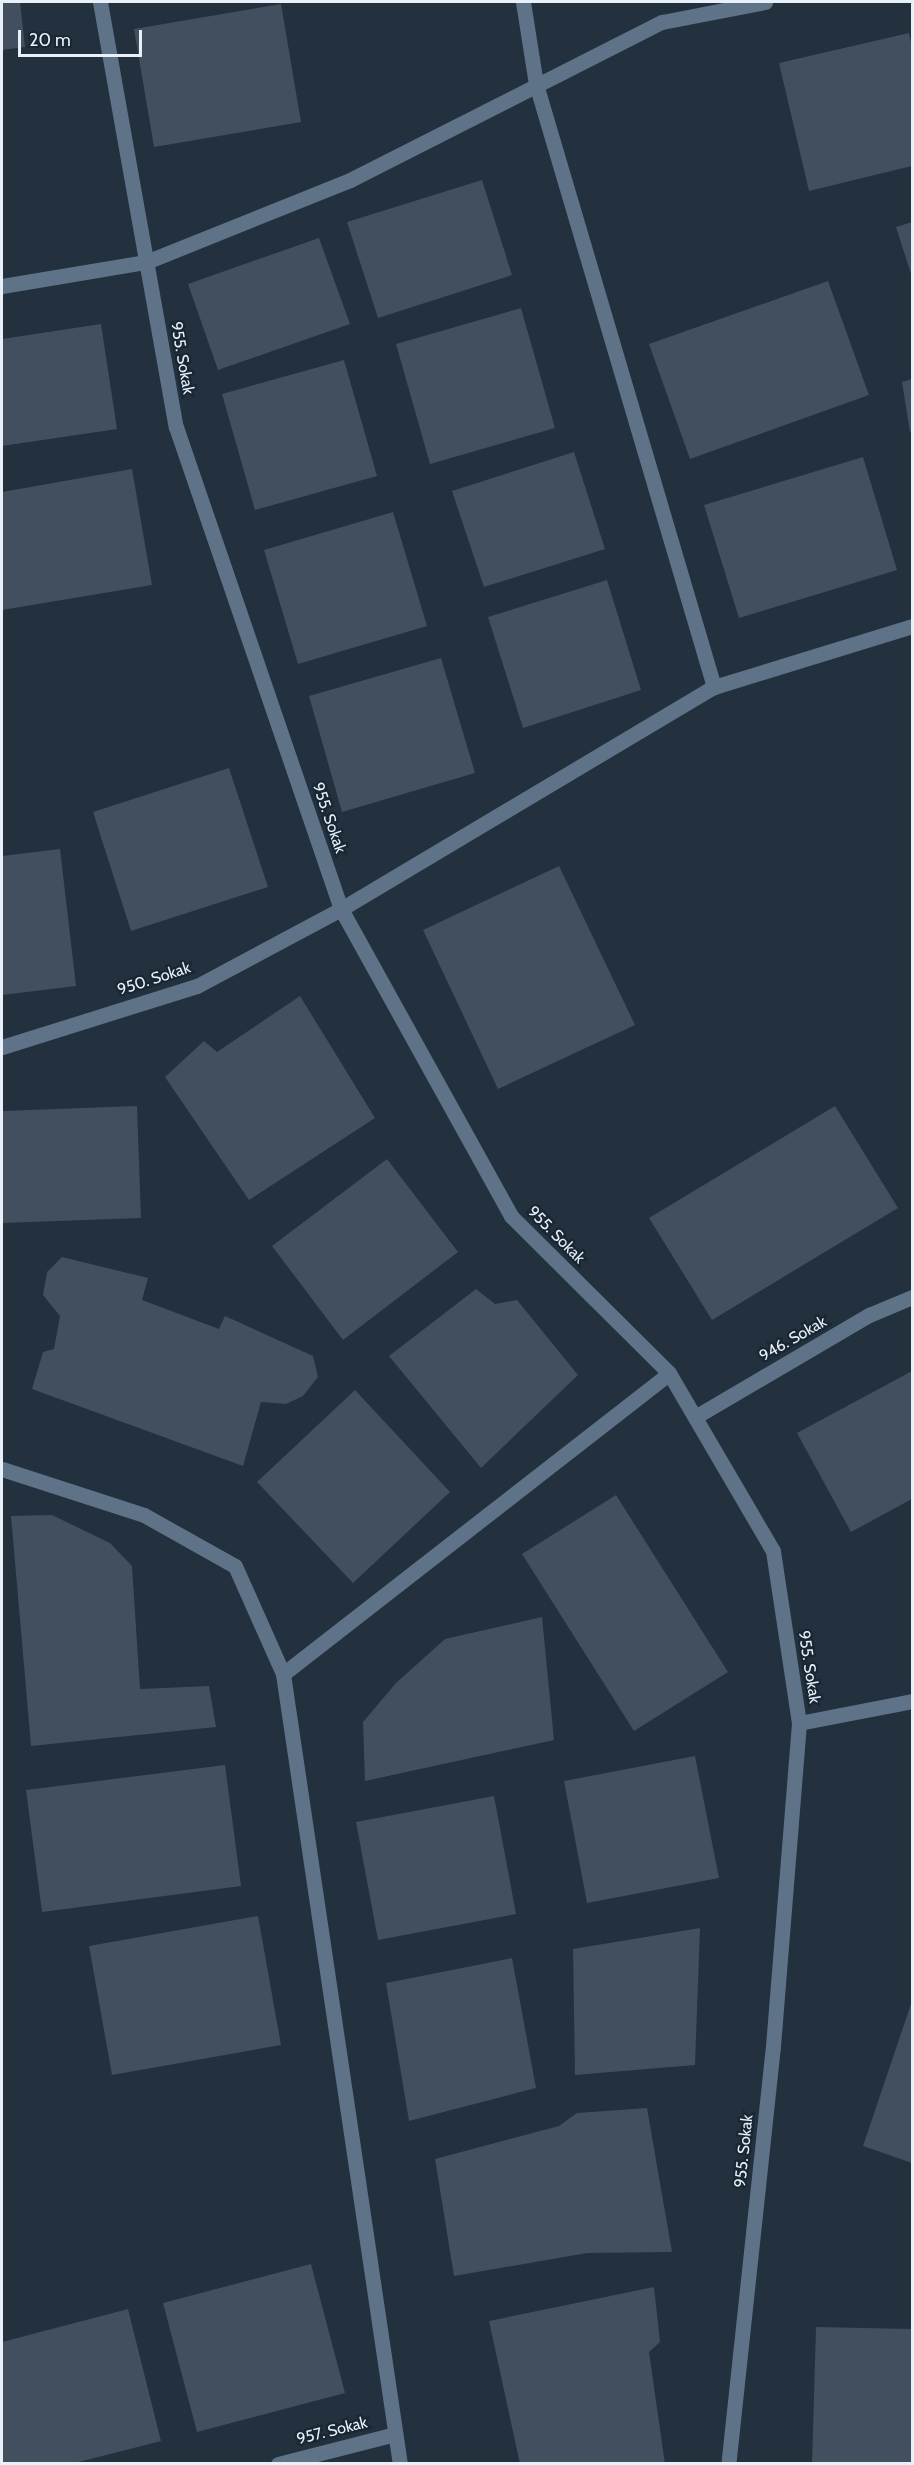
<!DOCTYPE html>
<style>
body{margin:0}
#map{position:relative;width:914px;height:2465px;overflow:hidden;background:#23303e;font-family:Cabin,sans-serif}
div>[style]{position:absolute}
.building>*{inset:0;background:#414f5e}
.minor>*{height:15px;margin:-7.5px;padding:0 7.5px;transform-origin:7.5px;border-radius:7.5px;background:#5e7387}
span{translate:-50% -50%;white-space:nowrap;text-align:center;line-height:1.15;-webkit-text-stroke:4.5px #192633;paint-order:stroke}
.street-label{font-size:16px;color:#e8f1fa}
.frame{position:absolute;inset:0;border:3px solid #e8f1fa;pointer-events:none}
.scale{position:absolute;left:18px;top:30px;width:124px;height:27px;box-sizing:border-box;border:3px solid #e8f1fa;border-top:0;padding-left:8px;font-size:18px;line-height:21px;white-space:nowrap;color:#e8f1fa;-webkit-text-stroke:4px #192633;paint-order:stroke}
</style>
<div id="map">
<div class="building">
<div style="clip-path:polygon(2px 2px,20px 2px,25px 47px,2px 50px)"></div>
<div style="clip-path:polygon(281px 4px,301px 122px,154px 147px,134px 29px)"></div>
<div style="clip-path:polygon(909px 33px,912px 47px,912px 166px,809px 191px,779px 63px)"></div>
<div style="clip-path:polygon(482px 180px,512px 275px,378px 318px,347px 222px)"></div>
<div style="clip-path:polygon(912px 222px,912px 277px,896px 227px)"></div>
<div style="clip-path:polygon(319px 238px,350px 324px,218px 370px,188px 284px)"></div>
<div style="clip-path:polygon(828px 281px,869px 395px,690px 459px,649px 344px)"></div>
<div style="clip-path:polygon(521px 308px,555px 428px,430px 464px,396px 344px)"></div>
<div style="clip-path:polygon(101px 324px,117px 429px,2px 446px,2px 339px)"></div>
<div style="clip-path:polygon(344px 360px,377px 476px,255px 510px,222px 394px)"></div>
<div style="clip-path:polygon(912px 379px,912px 431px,910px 432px,902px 382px)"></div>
<div style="clip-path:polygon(574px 452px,605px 549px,484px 587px,452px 491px)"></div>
<div style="clip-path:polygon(863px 457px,897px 570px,739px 618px,704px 505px)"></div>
<div style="clip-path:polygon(132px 469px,152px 585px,2px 610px,2px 492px)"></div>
<div style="clip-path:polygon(393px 512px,427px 626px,298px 664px,264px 550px)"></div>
<div style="clip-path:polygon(607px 580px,641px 690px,523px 728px,488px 617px)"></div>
<div style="clip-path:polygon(441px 658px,475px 773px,342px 812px,309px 696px)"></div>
<div style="clip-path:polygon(229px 768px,268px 887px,131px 931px,93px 812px)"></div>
<div style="clip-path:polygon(60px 849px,76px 986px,2px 995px,2px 856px)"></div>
<div style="clip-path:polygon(559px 866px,635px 1025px,498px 1089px,423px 930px)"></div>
<div style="clip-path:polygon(300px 996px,375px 1118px,249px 1200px,165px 1077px,204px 1041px,217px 1052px)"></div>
<div style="clip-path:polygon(137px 1106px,141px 1218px,2px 1223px,2px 1111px)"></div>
<div style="clip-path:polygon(835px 1106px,898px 1208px,712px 1320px,649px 1218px)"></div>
<div style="clip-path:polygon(387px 1159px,458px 1252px,343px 1340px,272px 1246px)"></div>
<div style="clip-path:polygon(62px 1257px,148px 1278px,142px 1300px,219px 1329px,225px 1316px,313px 1356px,318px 1377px,303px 1396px,286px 1404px,261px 1402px,243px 1466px,32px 1389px,43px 1352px,54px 1349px,60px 1316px,43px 1295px,47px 1272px)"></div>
<div style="clip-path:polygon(476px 1289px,495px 1304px,517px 1300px,578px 1375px,481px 1468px,389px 1356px)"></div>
<div style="clip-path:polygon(912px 1371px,912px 1499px,851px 1532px,797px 1433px)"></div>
<div style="clip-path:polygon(355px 1390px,450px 1492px,353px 1583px,257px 1482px)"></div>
<div style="clip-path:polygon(616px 1495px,728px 1672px,634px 1731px,522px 1554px)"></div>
<div style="clip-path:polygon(52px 1515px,110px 1543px,132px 1566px,140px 1689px,209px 1686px,216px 1727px,31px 1746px,11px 1516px)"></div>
<div style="clip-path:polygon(542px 1617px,554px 1740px,365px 1781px,363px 1722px,396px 1683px,445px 1639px)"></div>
<div style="clip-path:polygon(695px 1756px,719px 1878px,587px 1903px,564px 1781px)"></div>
<div style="clip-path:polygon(225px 1765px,241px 1886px,42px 1912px,26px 1790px)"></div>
<div style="clip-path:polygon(494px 1796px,516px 1914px,378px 1940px,356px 1822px)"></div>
<div style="clip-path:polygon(258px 1916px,281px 2045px,112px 2075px,89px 1946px)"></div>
<div style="clip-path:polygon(700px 1928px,695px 2065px,575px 2075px,573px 1949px)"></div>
<div style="clip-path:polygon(512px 1958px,536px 2088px,409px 2121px,386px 1983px)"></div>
<div style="clip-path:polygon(912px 2001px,912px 2163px,863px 2146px)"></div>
<div style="clip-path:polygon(647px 2108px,672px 2252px,587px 2253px,454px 2276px,435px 2159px,559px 2126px,577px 2113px)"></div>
<div style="clip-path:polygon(311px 2264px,345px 2393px,197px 2432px,163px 2303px)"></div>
<div style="clip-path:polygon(654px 2287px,660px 2342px,649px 2352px,665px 2464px,520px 2464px,489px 2321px)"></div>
<div style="clip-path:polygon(128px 2309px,161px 2441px,71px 2464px,2px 2464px,2px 2342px)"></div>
<div style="clip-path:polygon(816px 2327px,912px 2329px,912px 2464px,812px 2464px)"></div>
</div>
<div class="minor">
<div style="left:100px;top:2px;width:432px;rotate:79.9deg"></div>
<div style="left:176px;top:427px;width:509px;rotate:71.1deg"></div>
<div style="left:341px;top:909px;width:351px;rotate:61deg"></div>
<div style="left:511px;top:1216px;width:223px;rotate:44.8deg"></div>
<div style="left:669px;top:1373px;width:206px;rotate:59.7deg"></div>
<div style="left:773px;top:1551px;width:174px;rotate:81.4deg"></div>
<div style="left:799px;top:1723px;width:324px;rotate:94.6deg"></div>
<div style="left:773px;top:2046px;width:420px;rotate:96.1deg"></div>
<div style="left:523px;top:2px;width:83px;rotate:81deg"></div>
<div style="left:536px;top:84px;width:629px;rotate:73.55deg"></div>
<div style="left:2px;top:286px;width:146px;rotate:-9.5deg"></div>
<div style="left:146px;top:262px;width:220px;rotate:-21.9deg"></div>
<div style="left:350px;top:180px;width:350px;rotate:-26.9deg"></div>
<div style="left:662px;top:22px;width:105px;rotate:-11deg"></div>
<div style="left:2px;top:1047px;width:204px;rotate:-17.4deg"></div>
<div style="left:197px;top:986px;width:163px;rotate:-28.1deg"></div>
<div style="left:341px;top:909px;width:434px;rotate:-30.8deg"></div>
<div style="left:714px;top:687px;width:207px;rotate:-17.1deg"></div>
<div style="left:695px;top:1417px;width:202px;rotate:-30.4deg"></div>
<div style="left:869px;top:1315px;width:47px;rotate:-22.7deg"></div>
<div style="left:2px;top:1469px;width:149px;rotate:17.9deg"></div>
<div style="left:144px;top:1515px;width:104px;rotate:29.3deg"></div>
<div style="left:235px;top:1566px;width:118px;rotate:66deg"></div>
<div style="left:283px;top:1674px;width:799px;rotate:81.58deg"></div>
<div style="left:283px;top:1674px;width:489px;rotate:-37.9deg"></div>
<div style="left:799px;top:1723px;width:115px;rotate:-11deg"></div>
<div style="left:278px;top:2464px;width:121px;rotate:-14.4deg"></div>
</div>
<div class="street-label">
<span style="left:182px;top:358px;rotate:80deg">955. Sokak</span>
<span style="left:329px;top:818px;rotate:71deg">955. Sokak</span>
<span style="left:154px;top:979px;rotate:-18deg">950. Sokak</span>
<span style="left:556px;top:1235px;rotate:45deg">955. Sokak</span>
<span style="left:793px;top:1339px;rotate:-30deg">946. Sokak</span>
<span style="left:809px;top:1667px;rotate:81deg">955. Sokak</span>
<span style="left:744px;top:2151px;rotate:-84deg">955. Sokak</span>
<span style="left:332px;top:2431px;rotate:-14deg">957. Sokak</span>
</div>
<div class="frame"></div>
<div class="scale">20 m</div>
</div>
